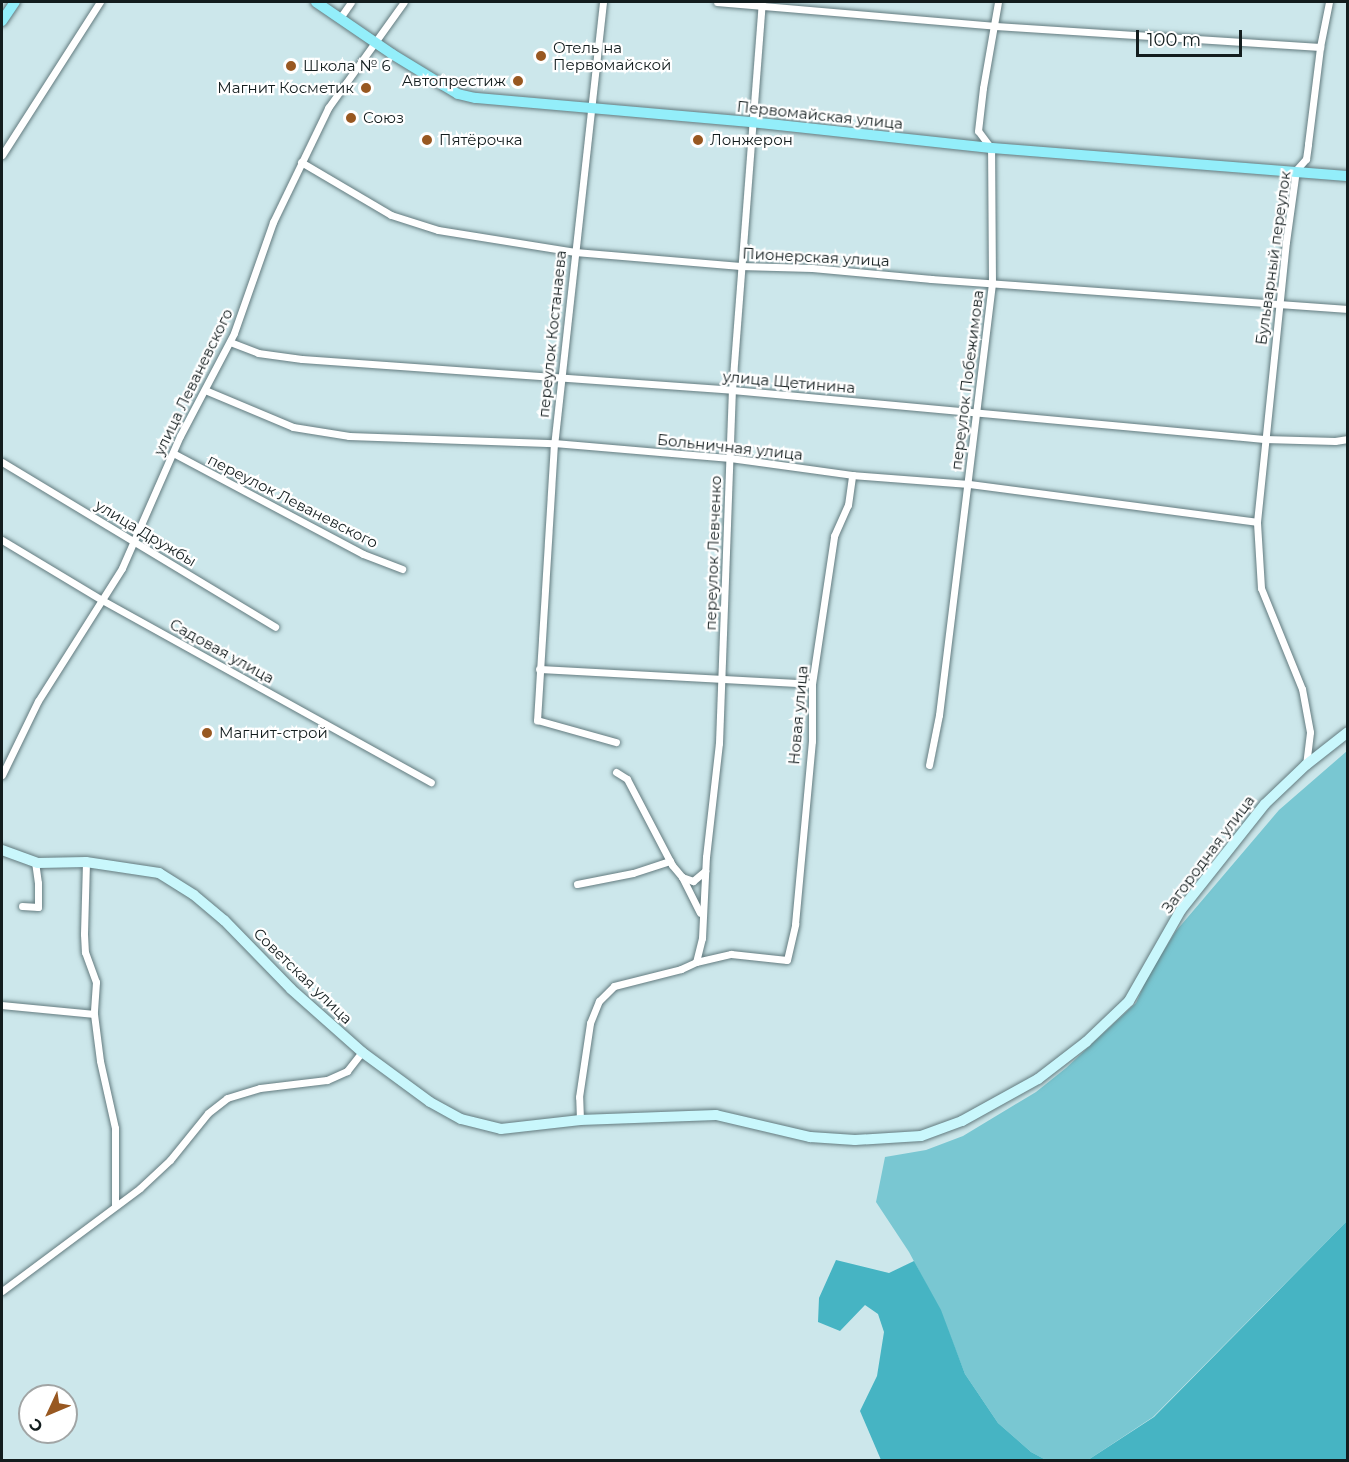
<!DOCTYPE html>
<meta charset="utf-8">
<style>
body{margin:0}
#map{position:relative;width:1349px;height:1462px;overflow:hidden;background:#cce7eb;font-family:Montserrat,sans-serif}
div>[style]{position:absolute}
.green>*{inset:0;background:#79c7d2}
.forest>*{inset:0;background:#46b4c3}
.roads{filter:drop-shadow(0 0 2px #637b7f) drop-shadow(0 0 2px #637b7f)}
.street>*{height:7px;margin:-3.5px;padding:0 3.5px;transform-origin:3.5px;border-radius:3.5px;background:#fff}
.secondary>*{height:10px;margin:-5px;padding:0 5px;transform-origin:5px;border-radius:5px;background:#c9f7fc}
.primary>*{height:10px;margin:-5px;padding:0 5px;transform-origin:5px;border-radius:5px;background:#93eefa}
.dots>*{width:16px;height:16px;translate:-50% -50%;box-sizing:border-box;border:3px solid #fff;border-radius:50%}
span{translate:-50% -50%;white-space:nowrap;text-align:center;line-height:1.15;-webkit-text-stroke:4.5px #fff;paint-order:stroke}
.poi-label{font-size:15px;color:#131d1e}
.left{translate:0 -50%;text-align:left}
.right{translate:-100% -50%;text-align:right}
.street-label{font-size:15px;color:#131d1e}
.frame{position:absolute;inset:0;border:3px solid #131d1e;pointer-events:none}
.north{position:absolute;left:18px;top:1384px;width:60px;height:60px;box-sizing:border-box;background:#fff;border:2px solid #a1a5a5;border-radius:50%;rotate:226deg;font-size:16px;font-weight:700;line-height:24px;text-align:center;color:#131d1e}
.north::after{content:'';display:block;margin:auto;width:21px;height:27px;background:#985821;clip-path:polygon(50% 0,100% 100%,50% 72%,0 100%)}
.scale{position:absolute;left:1136px;top:30px;width:106px;height:27px;box-sizing:border-box;border:3px solid #131d1e;border-top:0;padding-left:8px;font-size:18px;line-height:21px;white-space:nowrap;color:#131d1e;-webkit-text-stroke:4px #fff;paint-order:stroke}
</style>
<div id="map">
<div class="green">
<div style="clip-path:polygon(1347px 751px,1347px 1221px,1153px 1417px,1088px 1460px,1046px 1460px,1031px 1452px,998px 1423px,965px 1374px,940px 1310px,909px 1252px,876px 1202px,885px 1157px,926px 1150px,963px 1136px,1036px 1092px,1066px 1068px,1136px 1003px,1148px 976px,1176px 931px,1279px 810px)"></div>
</div>
<div class="forest">
<div style="clip-path:polygon(1347px 1221px,1347px 1460px,1088px 1460px,1154px 1417px)"></div>
<div style="clip-path:polygon(836px 1260px,889px 1273px,914px 1261px,941px 1310px,965px 1374px,998px 1423px,1031px 1452px,1046px 1460px,881px 1460px,860px 1411px,877px 1376px,884px 1332px,878px 1314px,865px 1305px,840px 1331px,818px 1322px,819px 1298px)"></div>
</div>
<div class="roads">
<div class="street">
<div style="left:603px;top:2px;width:444px;rotate:96.3deg"></div>
<div style="left:554px;top:443px;width:278px;rotate:93.5deg"></div>
<div style="left:537px;top:720px;width:82px;rotate:15.6deg"></div>
<div style="left:717px;top:2px;width:279px;rotate:4.9deg"></div>
<div style="left:995px;top:26px;width:326px;rotate:3.7deg"></div>
<div style="left:340px;top:18px;width:19px;rotate:-55deg"></div>
<div style="left:2px;top:155px;width:182px;rotate:-57.4deg"></div>
<div style="left:301px;top:162px;width:104px;rotate:30.5deg"></div>
<div style="left:391px;top:215px;width:49px;rotate:17.7deg"></div>
<div style="left:438px;top:230px;width:139px;rotate:9.1deg"></div>
<div style="left:575px;top:252px;width:166px;rotate:4.8deg"></div>
<div style="left:740px;top:266px;width:72px;rotate:1.6deg"></div>
<div style="left:812px;top:268px;width:120px;rotate:5.3deg"></div>
<div style="left:931px;top:279px;width:418px;rotate:4.1deg"></div>
<div style="left:230px;top:342px;width:30px;rotate:21deg"></div>
<div style="left:258px;top:353px;width:44px;rotate:7.8deg"></div>
<div style="left:302px;top:359px;width:431px;rotate:4.1deg"></div>
<div style="left:732px;top:390px;width:534px;rotate:5.26deg"></div>
<div style="left:1264px;top:439px;width:71px;rotate:1.6deg"></div>
<div style="left:1335px;top:441px;width:13px;rotate:-9deg"></div>
<div style="left:205px;top:390px;width:95px;rotate:22.8deg"></div>
<div style="left:293px;top:427px;width:57px;rotate:9.1deg"></div>
<div style="left:349px;top:436px;width:205px;rotate:2deg"></div>
<div style="left:554px;top:443px;width:177px;rotate:4.9deg"></div>
<div style="left:730px;top:458px;width:123px;rotate:7.9deg"></div>
<div style="left:852px;top:475px;width:117px;rotate:4.4deg"></div>
<div style="left:969px;top:484px;width:290px;rotate:7.5deg"></div>
<div style="left:173px;top:453px;width:215px;rotate:28deg"></div>
<div style="left:363px;top:554px;width:42px;rotate:21deg"></div>
<div style="left:2px;top:462px;width:319px;rotate:31.1deg"></div>
<div style="left:2px;top:540px;width:117px;rotate:31deg"></div>
<div style="left:102px;top:600px;width:376px;rotate:29deg"></div>
<div style="left:539px;top:669px;width:273px;rotate:3.1deg"></div>
<div style="left:929px;top:765px;width:51px;rotate:-78.7deg"></div>
<div style="left:939px;top:715px;width:435px;rotate:-83deg"></div>
<div style="left:992px;top:283px;width:135px;rotate:-90.4deg"></div>
<div style="left:991px;top:148px;width:21px;rotate:-127deg"></div>
<div style="left:978px;top:131px;width:43px;rotate:-83.4deg"></div>
<div style="left:983px;top:88px;width:87px;rotate:-80.1deg"></div>
<div style="left:1306px;top:765px;width:33px;rotate:-83deg"></div>
<div style="left:1310px;top:732px;width:44px;rotate:-100.5deg"></div>
<div style="left:1302px;top:689px;width:109px;rotate:-112.1deg"></div>
<div style="left:1261px;top:588px;width:66px;rotate:-93.5deg"></div>
<div style="left:1257px;top:522px;width:281px;rotate:-84.1deg"></div>
<div style="left:1286px;top:242px;width:73px;rotate:-82.1deg"></div>
<div style="left:1296px;top:170px;width:15px;rotate:-48deg"></div>
<div style="left:1306px;top:159px;width:15px;rotate:-82deg"></div>
<div style="left:1308px;top:144px;width:98px;rotate:-82.9deg"></div>
<div style="left:1320px;top:47px;width:46px;rotate:-78.7deg"></div>
<div style="left:616px;top:772px;width:13px;rotate:32deg"></div>
<div style="left:627px;top:779px;width:97px;rotate:62.4deg"></div>
<div style="left:672px;top:865px;width:16px;rotate:50deg"></div>
<div style="left:682px;top:877px;width:12px;rotate:20deg"></div>
<div style="left:693px;top:881px;width:16px;rotate:-40deg"></div>
<div style="left:2px;top:775px;width:82px;rotate:-64.1deg"></div>
<div style="left:38px;top:701px;width:157px;rotate:-57.7deg"></div>
<div style="left:122px;top:568px;width:144px;rotate:-66.3deg"></div>
<div style="left:180px;top:436px;width:116px;rotate:-62.3deg"></div>
<div style="left:234px;top:333px;width:118px;rotate:-70.6deg"></div>
<div style="left:273px;top:222px;width:127px;rotate:-64.2deg"></div>
<div style="left:328px;top:108px;width:130px;rotate:-54.4deg"></div>
<div style="left:86px;top:862px;width:72px;rotate:91.6deg"></div>
<div style="left:84px;top:934px;width:18px;rotate:87deg"></div>
<div style="left:85px;top:952px;width:32px;rotate:70deg"></div>
<div style="left:96px;top:982px;width:32px;rotate:94deg"></div>
<div style="left:94px;top:1014px;width:47px;rotate:82.7deg"></div>
<div style="left:100px;top:1061px;width:69px;rotate:77.4deg"></div>
<div style="left:115px;top:1128px;width:77px;rotate:90deg"></div>
<div style="left:682px;top:877px;width:40px;rotate:63.4deg"></div>
<div style="left:577px;top:884px;width:57px;rotate:-11.1deg"></div>
<div style="left:633px;top:873px;width:39px;rotate:-18deg"></div>
<div style="left:22px;top:906px;width:16px;rotate:4deg"></div>
<div style="left:38px;top:907px;width:24px;rotate:-90deg"></div>
<div style="left:38px;top:883px;width:22px;rotate:-98deg"></div>
<div style="left:696px;top:962px;width:25px;rotate:-76deg"></div>
<div style="left:702px;top:938px;width:81px;rotate:-87.2deg"></div>
<div style="left:706px;top:857px;width:115px;rotate:-83.5deg"></div>
<div style="left:719px;top:743px;width:353px;rotate:-87.9deg"></div>
<div style="left:732px;top:390px;width:389px;rotate:-85.6deg"></div>
<div style="left:2px;top:1005px;width:92px;rotate:5.6deg"></div>
<div style="left:580px;top:1120px;width:23px;rotate:-92deg"></div>
<div style="left:579px;top:1097px;width:75px;rotate:-81.5deg"></div>
<div style="left:590px;top:1023px;width:24px;rotate:-68deg"></div>
<div style="left:599px;top:1001px;width:21px;rotate:-45deg"></div>
<div style="left:614px;top:986px;width:69px;rotate:-14.2deg"></div>
<div style="left:681px;top:969px;width:17px;rotate:-25deg"></div>
<div style="left:696px;top:962px;width:36px;rotate:-13deg"></div>
<div style="left:731px;top:954px;width:56px;rotate:6.1deg"></div>
<div style="left:787px;top:960px;width:37px;rotate:-77deg"></div>
<div style="left:795px;top:924px;width:184px;rotate:-84.7deg"></div>
<div style="left:812px;top:741px;width:57px;rotate:-90deg"></div>
<div style="left:812px;top:684px;width:150px;rotate:-81.5deg"></div>
<div style="left:834px;top:536px;width:34px;rotate:-66deg"></div>
<div style="left:848px;top:505px;width:30px;rotate:-82deg"></div>
<div style="left:2px;top:1291px;width:172px;rotate:-36.7deg"></div>
<div style="left:140px;top:1188px;width:41px;rotate:-43deg"></div>
<div style="left:170px;top:1160px;width:60px;rotate:-51deg"></div>
<div style="left:208px;top:1113px;width:24px;rotate:-38deg"></div>
<div style="left:227px;top:1098px;width:34px;rotate:-17deg"></div>
<div style="left:260px;top:1088px;width:67px;rotate:-6.8deg"></div>
<div style="left:327px;top:1080px;width:22px;rotate:-24deg"></div>
<div style="left:347px;top:1071px;width:24px;rotate:-52deg"></div>
</div>
<div class="secondary">
<div style="left:2px;top:850px;width:38px;rotate:20deg"></div>
<div style="left:38px;top:863px;width:48px;rotate:-1.2deg"></div>
<div style="left:86px;top:862px;width:74px;rotate:8.6deg"></div>
<div style="left:159px;top:873px;width:41px;rotate:32.2deg"></div>
<div style="left:194px;top:895px;width:39px;rotate:40deg"></div>
<div style="left:224px;top:920px;width:96px;rotate:45.8deg"></div>
<div style="left:291px;top:989px;width:95px;rotate:41.6deg"></div>
<div style="left:362px;top:1052px;width:84px;rotate:36.3deg"></div>
<div style="left:430px;top:1102px;width:35px;rotate:29deg"></div>
<div style="left:461px;top:1119px;width:41px;rotate:14deg"></div>
<div style="left:501px;top:1129px;width:80px;rotate:-6.5deg"></div>
<div style="left:580px;top:1120px;width:136px;rotate:-2.1deg"></div>
<div style="left:716px;top:1115px;width:97px;rotate:13.2deg"></div>
<div style="left:810px;top:1137px;width:45px;rotate:3.8deg"></div>
<div style="left:855px;top:1140px;width:66px;rotate:-3.5deg"></div>
<div style="left:921px;top:1136px;width:44px;rotate:-20.1deg"></div>
<div style="left:962px;top:1121px;width:87px;rotate:-28.9deg"></div>
<div style="left:1038px;top:1079px;width:61px;rotate:-37.6deg"></div>
<div style="left:1086px;top:1042px;width:59px;rotate:-43.6deg"></div>
<div style="left:1129px;top:1001px;width:105px;rotate:-60.3deg"></div>
<div style="left:1181px;top:910px;width:135px;rotate:-51.6deg"></div>
<div style="left:1265px;top:804px;width:57px;rotate:-43.6deg"></div>
<div style="left:1306px;top:765px;width:53px;rotate:-38.2deg"></div>
</div>
<div class="primary">
<div style="left:316px;top:2px;width:92px;rotate:34.4deg"></div>
<div style="left:392px;top:54px;width:60px;rotate:31.3deg"></div>
<div style="left:443px;top:85px;width:17px;rotate:31deg"></div>
<div style="left:458px;top:94px;width:18px;rotate:13deg"></div>
<div style="left:476px;top:98px;width:276px;rotate:5deg"></div>
<div style="left:751px;top:122px;width:241px;rotate:6.2deg"></div>
<div style="left:991px;top:148px;width:358px;rotate:4.5deg"></div>
<div style="left:2px;top:21px;width:23px;rotate:-56deg"></div>
</div>
</div>
<div class="dots">
<div style="left:541px;top:56px;background:#985821"></div>
<div style="left:291px;top:66px;background:#985821"></div>
<div style="left:518px;top:81px;background:#985821"></div>
<div style="left:366px;top:88px;background:#985821"></div>
<div style="left:351px;top:118px;background:#985821"></div>
<div style="left:427px;top:140px;background:#985821"></div>
<div style="left:698px;top:140px;background:#985821"></div>
<div style="left:207px;top:733px;background:#985821"></div>
</div>
<div class="poi-label">
<span class="left" style="left:553px;top:56px">Отель на<br>Первомайской</span>
<span class="left" style="left:303px;top:66px">Школа № 6</span>
<span class="right" style="left:506px;top:81px">Автопрестиж</span>
<span class="right" style="left:354px;top:88px">Магнит Косметик</span>
<span class="left" style="left:363px;top:118px">Союз</span>
<span class="left" style="left:439px;top:140px">Пятёрочка</span>
<span class="left" style="left:710px;top:140px">Лонжерон</span>
<span class="left" style="left:219px;top:733px">Магнит-строй</span>
</div>
<div class="street-label">
<span style="left:820px;top:115px;rotate:6deg">Первомайская улица</span>
<span style="left:816px;top:257px;rotate:3deg">Пионерская улица</span>
<span style="left:1273px;top:258px;rotate:-82deg">Бульварный переулок</span>
<span style="left:552px;top:334px;rotate:-84deg">переулок Костанаева</span>
<span style="left:967px;top:380px;rotate:-83deg">переулок Побежимова</span>
<span style="left:193px;top:382px;rotate:-64deg">улица Леваневского</span>
<span style="left:789px;top:382px;rotate:5deg">улица Щетинина</span>
<span style="left:730px;top:447px;rotate:6deg">Больничная улица</span>
<span style="left:293px;top:501px;rotate:27deg">переулок Леваневского</span>
<span style="left:146px;top:533px;rotate:31deg">улица Дружбы</span>
<span style="left:713px;top:553px;rotate:-88deg">переулок Левченко</span>
<span style="left:222px;top:651px;rotate:29deg">Садовая улица</span>
<span style="left:798px;top:715px;rotate:-85deg">Новая улица</span>
<span style="left:1208px;top:854px;rotate:-53deg">Загородная улица</span>
<span style="left:303px;top:976px;rotate:44deg">Советская улица</span>
</div>
<div class="frame"></div>
<div class="north">С</div>
<div class="scale">100 m</div>
</div>
